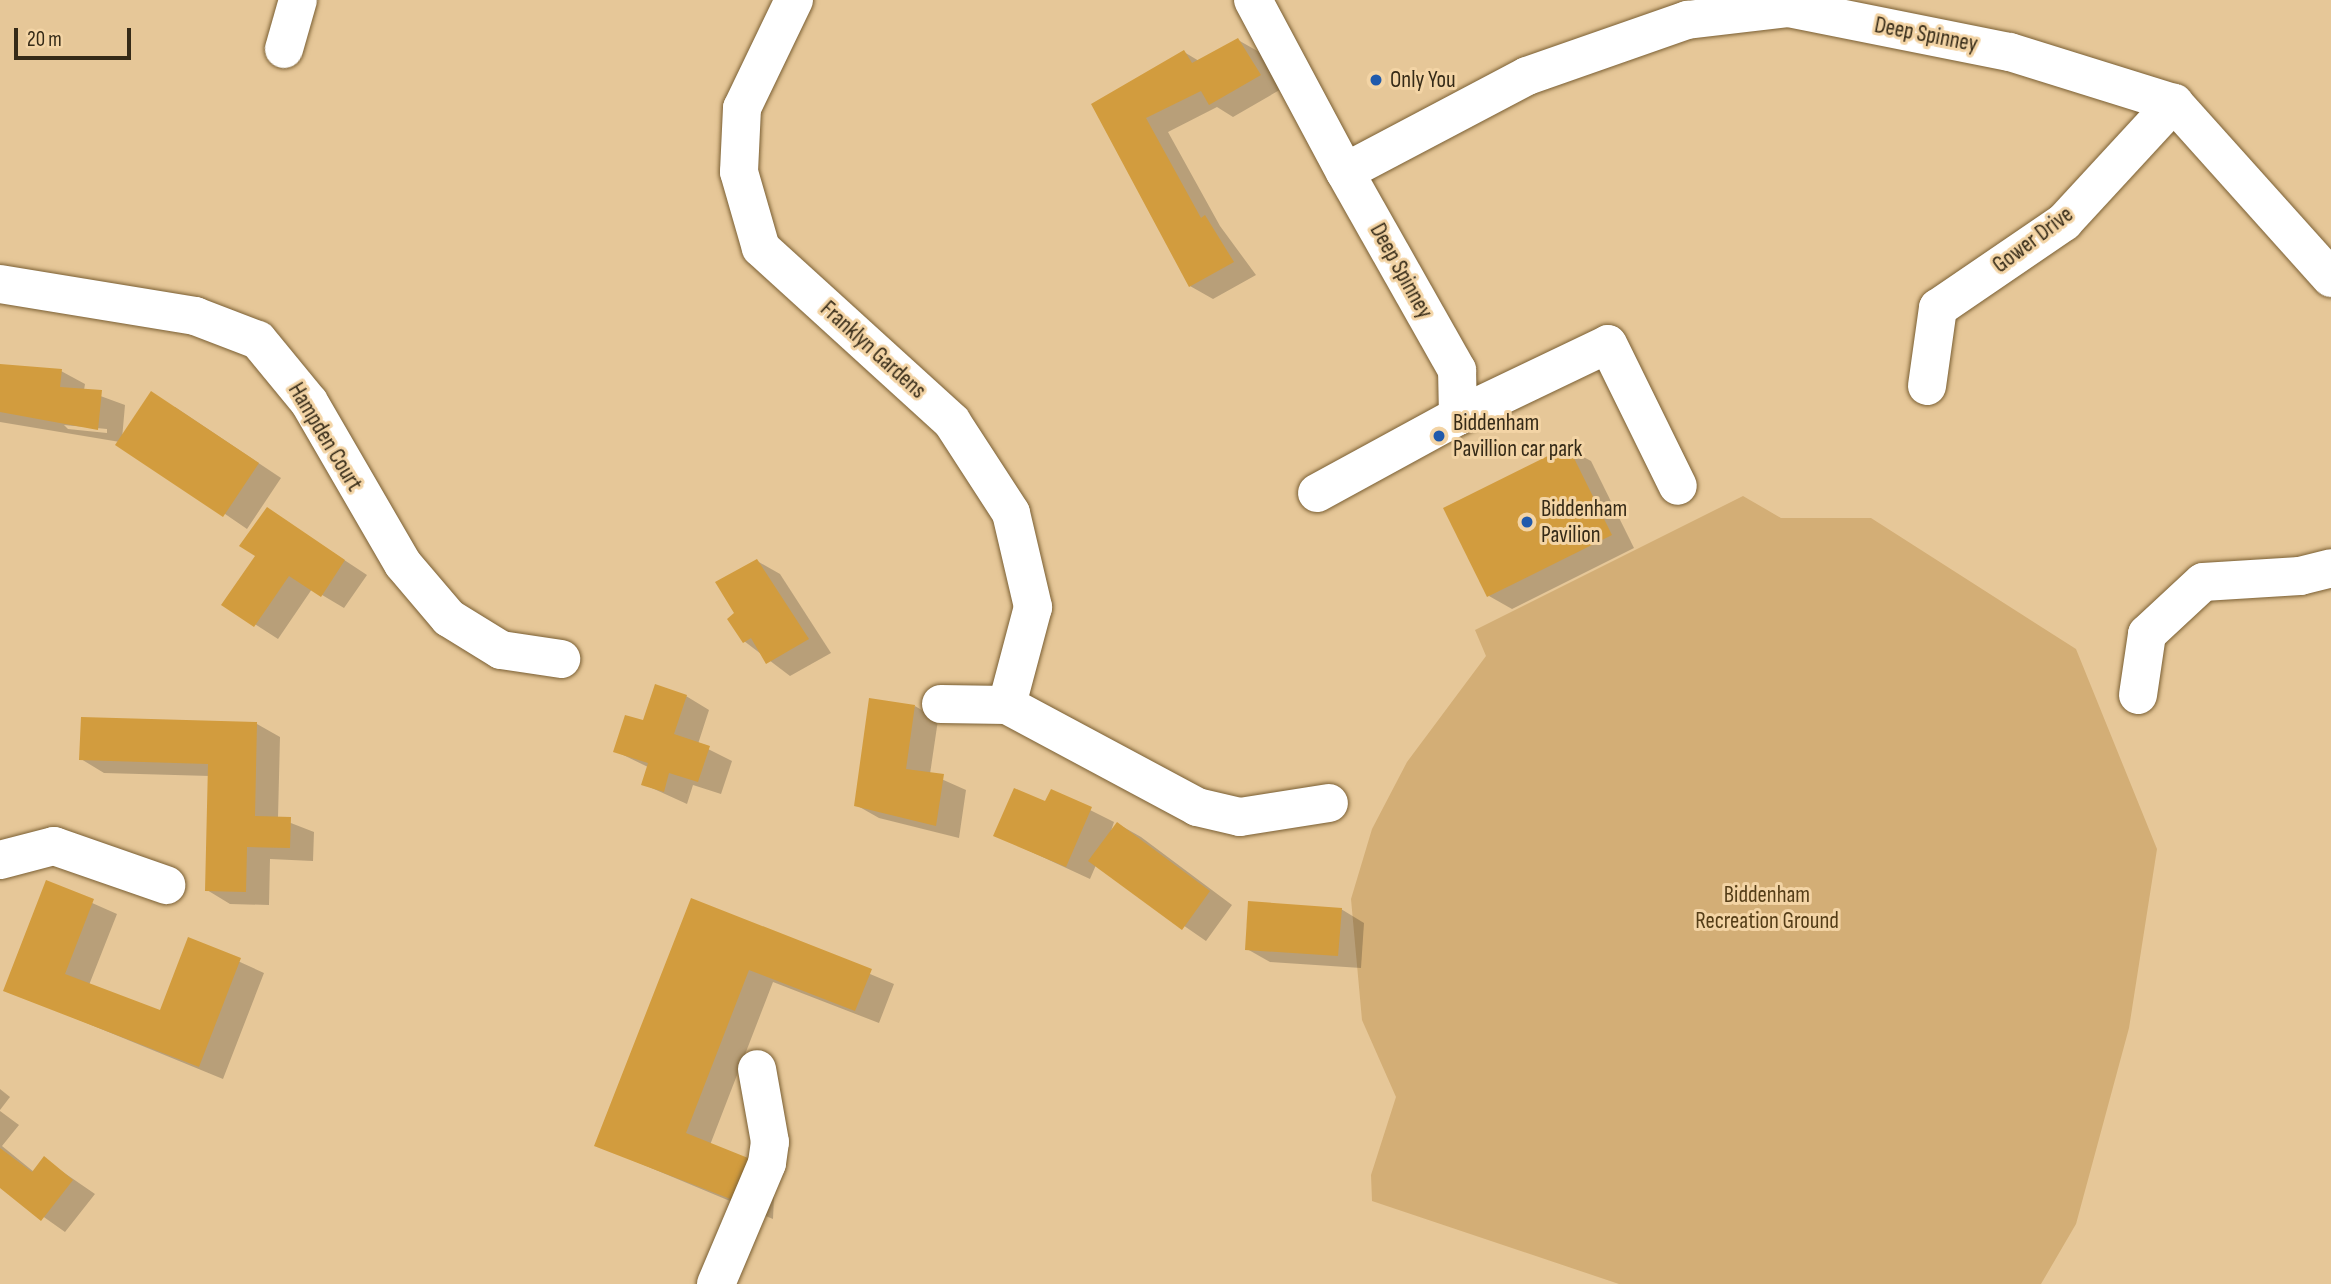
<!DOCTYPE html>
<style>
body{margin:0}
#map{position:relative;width:2331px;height:1284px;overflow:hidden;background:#e6c798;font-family:"Sofia Sans Condensed",sans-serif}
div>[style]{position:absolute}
.green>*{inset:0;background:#d3ae76}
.shadow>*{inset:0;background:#0003}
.building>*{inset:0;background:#d29c3e}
.roads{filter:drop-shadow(0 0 2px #7a5f33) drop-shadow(0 0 2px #7a5f33)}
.minor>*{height:38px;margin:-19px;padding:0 19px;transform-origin:19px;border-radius:19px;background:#fff}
.dots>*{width:19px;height:19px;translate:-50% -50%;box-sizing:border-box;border:4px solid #f3d4a5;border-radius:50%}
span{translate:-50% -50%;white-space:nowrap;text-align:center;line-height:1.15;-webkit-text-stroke:6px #f3d4a5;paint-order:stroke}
.street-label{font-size:23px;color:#352a17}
.poi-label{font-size:23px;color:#352a17}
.left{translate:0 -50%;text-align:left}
.park-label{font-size:23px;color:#543d17}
.scale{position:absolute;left:14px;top:28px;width:117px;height:32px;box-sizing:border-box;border:4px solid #352a17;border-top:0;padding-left:9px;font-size:21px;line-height:24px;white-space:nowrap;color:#352a17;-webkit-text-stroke:5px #f3d4a5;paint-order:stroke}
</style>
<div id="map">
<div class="green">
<div style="clip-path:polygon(1743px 496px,1781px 518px,1871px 518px,2076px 649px,2157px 849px,2129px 1028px,2076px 1224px,2041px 1284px,1619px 1284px,1372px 1201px,1371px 1175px,1396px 1097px,1362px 1020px,1351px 899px,1372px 829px,1407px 762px,1486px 656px,1475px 630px)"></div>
</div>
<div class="shadow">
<div style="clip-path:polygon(1238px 40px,1261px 53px,1283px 88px,1233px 117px,1217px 107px,1168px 132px,1220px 226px,1256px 275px,1213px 299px,1190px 286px,1093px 104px,1184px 52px,1199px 61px)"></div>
<div style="clip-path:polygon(evenodd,0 365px,61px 371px,85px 384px,84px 390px,125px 405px,122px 439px,175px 407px,281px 478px,247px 529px,120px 442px,0 422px,0 365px,64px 425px,107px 429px,107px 433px,68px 429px,64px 425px)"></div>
<div style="clip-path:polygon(1567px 448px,1591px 461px,1634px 548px,1512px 609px,1489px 596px)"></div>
<div style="clip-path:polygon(267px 509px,367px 575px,344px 608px,312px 589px,278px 639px,224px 604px,257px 556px)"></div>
<div style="clip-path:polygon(757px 561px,780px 574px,831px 653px,790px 676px,744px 641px)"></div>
<div style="clip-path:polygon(686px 696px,709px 710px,698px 744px,732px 761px,721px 794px,693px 785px,687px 804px,643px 784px,648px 767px,615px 751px)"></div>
<div style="clip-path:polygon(915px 706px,938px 720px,930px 774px,966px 790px,959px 838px,879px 818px,856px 805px)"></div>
<div style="clip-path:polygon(257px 724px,280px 737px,278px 818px,314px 832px,313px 861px,270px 859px,269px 905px,230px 904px,207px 890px,210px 776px,104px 773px,81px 759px)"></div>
<div style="clip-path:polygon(1052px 791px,1114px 822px,1111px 831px,1118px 824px,1141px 837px,1232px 905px,1206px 941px,1096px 865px,1090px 879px,995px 835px,1046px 803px)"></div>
<div style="clip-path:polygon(47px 883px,117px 914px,89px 985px,161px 1012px,189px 939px,264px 973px,223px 1079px,6px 990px)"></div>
<div style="clip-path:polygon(692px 900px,894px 984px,879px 1023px,773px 982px,710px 1145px,775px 1175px,773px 1219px,596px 1145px)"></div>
<div style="clip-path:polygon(1341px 909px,1364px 923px,1361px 968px,1270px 962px,1247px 949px)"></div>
<div style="clip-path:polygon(0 1089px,10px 1097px,0 1110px)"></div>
<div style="clip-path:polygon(0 1111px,19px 1125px,2px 1146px,34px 1172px,44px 1159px,95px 1194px,65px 1232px,0 1186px)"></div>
</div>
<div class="building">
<div style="clip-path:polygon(1238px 38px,1261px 75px,1209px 105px,1201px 91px,1146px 118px,1201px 218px,1205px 215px,1234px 262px,1189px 287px,1091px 104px,1184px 50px,1192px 63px)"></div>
<div style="clip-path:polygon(0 364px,62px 369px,60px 387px,102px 390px,98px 430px,0 412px)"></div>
<div style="clip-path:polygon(151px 391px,259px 463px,223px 517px,115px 445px)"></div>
<div style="clip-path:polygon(1568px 446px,1612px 535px,1487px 597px,1443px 508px)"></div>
<div style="clip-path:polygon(267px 507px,345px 560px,321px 597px,289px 576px,254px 627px,221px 605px,255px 556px,239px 546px)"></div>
<div style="clip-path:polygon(757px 559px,809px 639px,766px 664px,751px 638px,743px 643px,727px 619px,734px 613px,715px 582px)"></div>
<div style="clip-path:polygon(655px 684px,687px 695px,674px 734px,710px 746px,698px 782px,669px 773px,664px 792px,641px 785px,648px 763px,613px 752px,625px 715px,643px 720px)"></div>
<div style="clip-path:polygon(869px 698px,915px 705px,906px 769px,944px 774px,936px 826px,854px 806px)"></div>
<div style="clip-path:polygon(81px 717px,257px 722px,255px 816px,291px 817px,290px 848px,247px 847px,246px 892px,205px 891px,208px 764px,79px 760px)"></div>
<div style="clip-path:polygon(1014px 788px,1045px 801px,1051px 789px,1092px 807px,1066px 867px,993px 836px)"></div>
<div style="clip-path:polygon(1117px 822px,1210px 891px,1182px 930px,1088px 861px)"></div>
<div style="clip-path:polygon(46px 880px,94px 899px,65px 974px,160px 1010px,188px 937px,241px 958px,199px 1067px,3px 991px)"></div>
<div style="clip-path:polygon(691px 898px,872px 969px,855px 1011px,749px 970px,686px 1133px,753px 1160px,751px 1207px,594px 1146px)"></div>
<div style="clip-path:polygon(1248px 901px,1342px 908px,1338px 956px,1245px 950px)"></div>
<div style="clip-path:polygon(0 1148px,32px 1172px,44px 1156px,73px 1180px,41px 1221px,0 1188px)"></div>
</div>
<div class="roads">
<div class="minor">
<div style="left:794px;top:0;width:120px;rotate:115.7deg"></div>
<div style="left:742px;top:108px;width:64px;rotate:92.7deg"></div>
<div style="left:739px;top:172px;width:79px;rotate:73.9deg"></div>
<div style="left:761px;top:248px;width:258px;rotate:42.3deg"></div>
<div style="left:952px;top:422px;width:108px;rotate:57deg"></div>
<div style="left:1011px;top:513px;width:97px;rotate:76.8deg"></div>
<div style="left:1033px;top:607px;width:101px;rotate:104.9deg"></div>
<div style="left:1007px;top:705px;width:216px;rotate:28.2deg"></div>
<div style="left:1197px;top:807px;width:44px;rotate:13.1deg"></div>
<div style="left:1240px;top:817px;width:90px;rotate:-8.9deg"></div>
<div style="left:1253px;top:0;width:195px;rotate:61.9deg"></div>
<div style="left:1345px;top:172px;width:206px;rotate:-27.8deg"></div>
<div style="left:1527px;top:76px;width:170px;rotate:-19.3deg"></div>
<div style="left:1687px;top:20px;width:103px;rotate:-6.7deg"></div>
<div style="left:1789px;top:8px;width:225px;rotate:11.3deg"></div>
<div style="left:2010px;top:52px;width:172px;rotate:17.3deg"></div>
<div style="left:2174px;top:103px;width:235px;rotate:48.1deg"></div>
<div style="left:284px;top:49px;width:51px;rotate:-74.1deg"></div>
<div style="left:0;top:284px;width:198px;rotate:9.3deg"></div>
<div style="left:195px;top:316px;width:67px;rotate:20.9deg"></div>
<div style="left:258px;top:340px;width:80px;rotate:50.6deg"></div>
<div style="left:309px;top:402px;width:187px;rotate:59.9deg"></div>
<div style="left:403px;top:564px;width:71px;rotate:49.6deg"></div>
<div style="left:449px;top:618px;width:61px;rotate:31.6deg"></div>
<div style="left:501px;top:650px;width:61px;rotate:8.5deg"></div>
<div style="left:1927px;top:386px;width:79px;rotate:-82deg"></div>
<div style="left:1938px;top:308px;width:153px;rotate:-34.3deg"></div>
<div style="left:2064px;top:222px;width:162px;rotate:-47.3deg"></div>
<div style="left:1458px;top:416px;width:166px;rotate:-25.6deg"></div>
<div style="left:1608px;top:344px;width:158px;rotate:63.8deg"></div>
<div style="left:1317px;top:493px;width:161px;rotate:-28.6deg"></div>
<div style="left:1458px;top:416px;width:46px;rotate:-91.2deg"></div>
<div style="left:1457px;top:370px;width:227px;rotate:-119.5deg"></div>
<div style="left:2138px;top:695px;width:62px;rotate:-81.6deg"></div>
<div style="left:2147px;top:634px;width:76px;rotate:-42.9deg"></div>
<div style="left:2203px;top:582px;width:97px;rotate:-3.5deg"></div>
<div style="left:2300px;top:576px;width:32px;rotate:-14deg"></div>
<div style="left:941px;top:704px;width:66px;rotate:0.9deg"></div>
<div style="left:0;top:860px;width:56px;rotate:-14.5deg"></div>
<div style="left:54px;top:846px;width:119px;rotate:19.2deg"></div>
<div style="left:716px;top:1284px;width:131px;rotate:-67.1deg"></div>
<div style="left:767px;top:1163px;width:21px;rotate:-82deg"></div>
<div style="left:770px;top:1142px;width:74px;rotate:-100.1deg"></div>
</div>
</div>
<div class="dots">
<div style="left:1376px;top:80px;background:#205aac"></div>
<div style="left:1439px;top:436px;background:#205aac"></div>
<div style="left:1527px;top:522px;background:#205aac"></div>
</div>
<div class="street-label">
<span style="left:1926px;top:35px;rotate:11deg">Deep Spinney</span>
<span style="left:2033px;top:240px;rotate:-37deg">Gower Drive</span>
<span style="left:1401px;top:271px;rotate:61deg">Deep Spinney</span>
<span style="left:873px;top:350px;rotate:42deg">Franklyn Gardens</span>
<span style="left:325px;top:437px;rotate:59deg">Hampden Court</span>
</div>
<div class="poi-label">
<span class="left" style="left:1390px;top:80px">Only You</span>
<span class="left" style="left:1453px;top:436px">Biddenham<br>Pavillion car park</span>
<span class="left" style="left:1541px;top:522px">Biddenham<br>Pavilion</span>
</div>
<div class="park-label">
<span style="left:1767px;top:908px">Biddenham<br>Recreation Ground</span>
</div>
<div class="scale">20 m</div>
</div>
